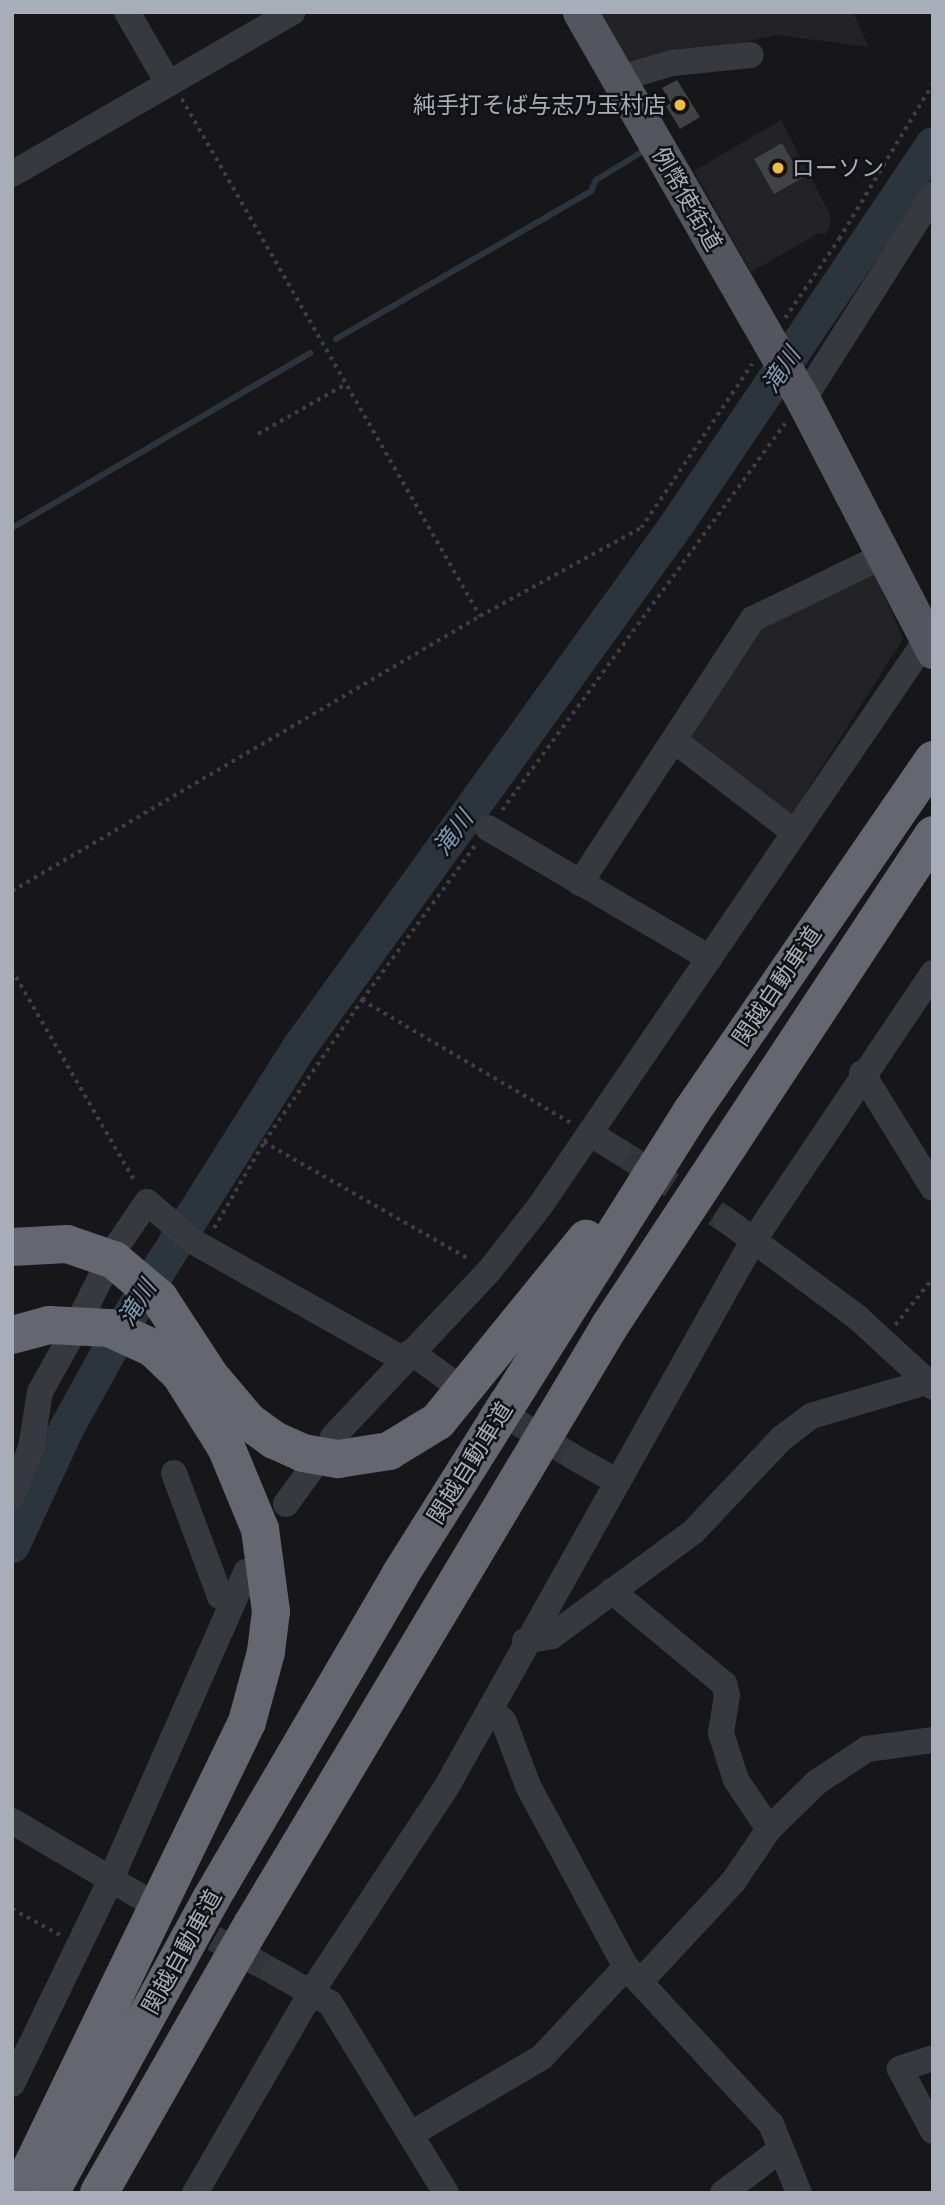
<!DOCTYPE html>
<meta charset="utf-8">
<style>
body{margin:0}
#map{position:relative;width:945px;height:2205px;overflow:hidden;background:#171719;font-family:Arial,"Noto Sans JP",sans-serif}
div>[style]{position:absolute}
.built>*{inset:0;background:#232326}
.stream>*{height:6px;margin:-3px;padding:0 3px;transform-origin:3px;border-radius:3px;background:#2c353e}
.river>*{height:35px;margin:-17.5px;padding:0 17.5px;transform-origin:17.5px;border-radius:17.5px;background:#2c353e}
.building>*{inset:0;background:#414246}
.minor-tunnel>*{height:26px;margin-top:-13px;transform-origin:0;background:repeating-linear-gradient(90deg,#343539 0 26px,transparent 0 39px)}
.path>*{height:3.5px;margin-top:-1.75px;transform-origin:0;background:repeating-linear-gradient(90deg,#3e4045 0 3.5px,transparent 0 8.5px)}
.minor>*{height:26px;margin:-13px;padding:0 13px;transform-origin:13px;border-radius:13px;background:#38393e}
.major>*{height:35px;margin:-17.5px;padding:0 17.5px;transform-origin:17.5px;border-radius:17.5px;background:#54555e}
.highway>*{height:38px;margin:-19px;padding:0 19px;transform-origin:19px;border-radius:19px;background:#646670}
.dots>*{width:19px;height:19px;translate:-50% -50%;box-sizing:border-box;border:4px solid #121214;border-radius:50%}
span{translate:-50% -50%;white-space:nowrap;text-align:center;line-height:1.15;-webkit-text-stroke:5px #121214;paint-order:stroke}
.poi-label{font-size:23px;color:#a9adba}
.right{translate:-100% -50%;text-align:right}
.left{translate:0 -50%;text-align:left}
.street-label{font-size:23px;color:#a9adba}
.water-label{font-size:24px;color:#7e9ab6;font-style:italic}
.frame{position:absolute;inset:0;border:14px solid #a9adba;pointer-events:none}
</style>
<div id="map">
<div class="built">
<div style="clip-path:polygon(597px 12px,853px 12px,869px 47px,777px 35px,628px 67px)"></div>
<div style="clip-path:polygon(781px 120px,831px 216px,829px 228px,825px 235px,819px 233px,751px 272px,694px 171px)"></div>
<div style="clip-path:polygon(873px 567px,903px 639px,789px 819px,687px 743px,757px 624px)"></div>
</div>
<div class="stream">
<div style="left:336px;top:339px;width:295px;rotate:-30.1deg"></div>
<div style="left:591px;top:191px;width:12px;rotate:-66deg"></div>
<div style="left:596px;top:180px;width:57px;rotate:-31.5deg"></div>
<div style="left:12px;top:528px;width:346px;rotate:-30.4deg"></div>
</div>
<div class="river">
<div style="left:12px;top:1545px;width:129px;rotate:-65.2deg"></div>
<div style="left:66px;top:1428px;width:118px;rotate:-61deg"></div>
<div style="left:123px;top:1325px;width:328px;rotate:-57.7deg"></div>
<div style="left:298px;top:1048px;width:648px;rotate:-54.17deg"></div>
<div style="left:677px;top:523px;width:457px;rotate:-56deg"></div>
</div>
<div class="building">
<div style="clip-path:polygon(677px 80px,700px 117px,680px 129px,666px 106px,671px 103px,662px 88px)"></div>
<div style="clip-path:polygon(782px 143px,802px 178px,774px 194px,754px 159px)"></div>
</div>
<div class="minor-tunnel">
<div style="left:617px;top:1150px;width:130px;rotate:32.7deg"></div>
<div style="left:452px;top:1382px;width:145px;rotate:31.7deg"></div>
<div style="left:146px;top:1900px;width:147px;rotate:29.4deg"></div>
</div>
<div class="path">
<div style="left:182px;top:99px;width:597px;rotate:60.04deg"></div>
<div style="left:785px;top:318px;width:96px;rotate:-55.6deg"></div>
<div style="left:839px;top:239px;width:182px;rotate:-58.9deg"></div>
<div style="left:258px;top:434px;width:101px;rotate:-29.6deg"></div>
<div style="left:502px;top:810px;width:479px;rotate:-53.8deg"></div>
<div style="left:12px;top:891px;width:543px;rotate:-30.44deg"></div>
<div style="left:480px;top:616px;width:183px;rotate:-28.7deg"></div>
<div style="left:641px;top:528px;width:198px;rotate:-55.9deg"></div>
<div style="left:12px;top:970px;width:246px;rotate:59.8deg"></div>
<div style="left:362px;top:1000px;width:243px;rotate:30.5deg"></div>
<div style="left:264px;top:1142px;width:236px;rotate:29.7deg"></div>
<div style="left:214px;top:1228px;width:99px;rotate:-59.8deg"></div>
<div style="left:264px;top:1142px;width:173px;rotate:-55.4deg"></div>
<div style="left:362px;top:1000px;width:193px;rotate:-53.8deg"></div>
<div style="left:895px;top:1325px;width:60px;rotate:-51deg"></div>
<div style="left:12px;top:1909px;width:55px;rotate:28.4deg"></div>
</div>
<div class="minor">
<div style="left:127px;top:12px;width:82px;rotate:60deg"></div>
<div style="left:618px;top:79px;width:56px;rotate:-16.5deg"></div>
<div style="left:672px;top:63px;width:79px;rotate:-5.8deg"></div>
<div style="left:12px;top:174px;width:324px;rotate:-30deg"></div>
<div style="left:803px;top:400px;width:243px;rotate:-57.6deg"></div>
<div style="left:674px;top:740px;width:151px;rotate:37.5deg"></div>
<div style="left:488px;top:828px;width:257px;rotate:30.4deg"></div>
<div style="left:580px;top:883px;width:316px;rotate:-56.8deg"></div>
<div style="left:753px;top:619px;width:147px;rotate:-25.9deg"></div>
<div style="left:862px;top:1073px;width:135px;rotate:58.3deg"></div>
<div style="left:591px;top:1134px;width:31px;rotate:32deg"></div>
<div style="left:726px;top:1220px;width:163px;rotate:36.5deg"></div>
<div style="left:857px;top:1317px;width:103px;rotate:42.6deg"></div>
<div style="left:117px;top:1246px;width:53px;rotate:-55.7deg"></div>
<div style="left:147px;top:1202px;width:62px;rotate:40.4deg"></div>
<div style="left:194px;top:1242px;width:241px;rotate:29.3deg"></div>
<div style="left:84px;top:1311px;width:40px;rotate:-63.4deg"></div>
<div style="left:411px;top:1352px;width:51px;rotate:36.2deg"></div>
<div style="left:333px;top:1437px;width:228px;rotate:-46.8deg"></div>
<div style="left:489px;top:1271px;width:83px;rotate:-51.9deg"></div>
<div style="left:540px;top:1206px;width:697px;rotate:-55.69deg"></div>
<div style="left:575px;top:1458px;width:49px;rotate:29.2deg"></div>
<div style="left:174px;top:1473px;width:131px;rotate:69.5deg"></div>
<div style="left:220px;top:1596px;width:12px;rotate:31deg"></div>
<div style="left:12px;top:1495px;width:51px;rotate:-68deg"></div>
<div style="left:31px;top:1448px;width:57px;rotate:-80.9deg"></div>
<div style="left:40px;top:1392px;width:62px;rotate:-60.9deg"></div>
<div style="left:286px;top:1504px;width:41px;rotate:-54deg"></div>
<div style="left:612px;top:1591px;width:146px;rotate:39.7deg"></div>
<div style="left:724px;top:1684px;width:11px;rotate:75deg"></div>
<div style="left:727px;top:1695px;width:38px;rotate:99deg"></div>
<div style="left:721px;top:1733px;width:49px;rotate:72.3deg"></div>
<div style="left:736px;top:1780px;width:59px;rotate:56deg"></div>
<div style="left:525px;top:1641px;width:27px;rotate:-10deg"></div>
<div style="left:552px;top:1636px;width:175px;rotate:-36.4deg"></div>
<div style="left:693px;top:1532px;width:129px;rotate:-46.6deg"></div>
<div style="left:782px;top:1438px;width:36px;rotate:-37deg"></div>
<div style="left:811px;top:1416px;width:127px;rotate:-16.4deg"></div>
<div style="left:491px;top:1709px;width:18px;rotate:45deg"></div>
<div style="left:504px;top:1722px;width:68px;rotate:69.4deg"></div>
<div style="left:528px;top:1786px;width:206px;rotate:61.6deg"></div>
<div style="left:626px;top:1967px;width:214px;rotate:47.3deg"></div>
<div style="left:771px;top:2124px;width:74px;rotate:67.9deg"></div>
<div style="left:12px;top:1821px;width:156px;rotate:30.5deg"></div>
<div style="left:274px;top:1972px;width:64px;rotate:29deg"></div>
<div style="left:330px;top:2003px;width:223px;rotate:58.6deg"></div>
<div style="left:640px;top:1982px;width:137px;rotate:-47.1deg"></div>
<div style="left:733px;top:1882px;width:64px;rotate:-55.8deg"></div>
<div style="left:769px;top:1829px;width:67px;rotate:-44.4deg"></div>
<div style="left:817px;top:1782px;width:60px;rotate:-33.4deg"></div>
<div style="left:867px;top:1749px;width:67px;rotate:-7.8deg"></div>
<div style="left:933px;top:2058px;width:35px;rotate:162deg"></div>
<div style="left:900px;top:2069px;width:70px;rotate:62deg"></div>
<div style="left:12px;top:2084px;width:225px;rotate:-64.2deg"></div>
<div style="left:110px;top:1881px;width:338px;rotate:-66.2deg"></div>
<div style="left:411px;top:2134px;width:152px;rotate:-30.4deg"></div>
<div style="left:542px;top:2057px;width:123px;rotate:-47deg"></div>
<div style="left:195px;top:2193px;width:233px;rotate:-59.9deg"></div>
<div style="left:312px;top:1991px;width:245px;rotate:-56.6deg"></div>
<div style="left:447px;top:1786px;width:625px;rotate:-60.69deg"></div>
<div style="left:753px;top:1241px;width:323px;rotate:-56.1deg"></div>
<div style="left:723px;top:2193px;width:70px;rotate:-36.9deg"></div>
</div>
<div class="major">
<div style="left:580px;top:12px;width:448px;rotate:60.1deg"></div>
<div style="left:803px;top:400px;width:283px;rotate:62.6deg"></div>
</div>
<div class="highway">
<div style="left:12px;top:1247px;width:55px;rotate:-3.1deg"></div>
<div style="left:67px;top:1244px;width:50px;rotate:18.8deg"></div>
<div style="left:114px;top:1260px;width:59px;rotate:40.2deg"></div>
<div style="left:159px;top:1298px;width:93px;rotate:56.8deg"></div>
<div style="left:210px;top:1376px;width:59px;rotate:49.8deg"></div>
<div style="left:248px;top:1421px;width:32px;rotate:36deg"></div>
<div style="left:274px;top:1440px;width:32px;rotate:24deg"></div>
<div style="left:303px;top:1453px;width:36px;rotate:10deg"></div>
<div style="left:338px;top:1459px;width:52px;rotate:-8.9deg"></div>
<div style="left:389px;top:1451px;width:57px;rotate:-31.5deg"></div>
<div style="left:438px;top:1421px;width:235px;rotate:-50.9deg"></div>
<div style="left:12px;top:1335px;width:38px;rotate:-15deg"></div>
<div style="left:49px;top:1325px;width:60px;rotate:2.9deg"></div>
<div style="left:109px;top:1328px;width:48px;rotate:24.4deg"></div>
<div style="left:153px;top:1348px;width:37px;rotate:44deg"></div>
<div style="left:180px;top:1374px;width:86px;rotate:57.8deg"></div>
<div style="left:226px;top:1447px;width:89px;rotate:67.5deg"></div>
<div style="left:260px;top:1529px;width:83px;rotate:82.4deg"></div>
<div style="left:271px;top:1611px;width:41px;rotate:97deg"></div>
<div style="left:266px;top:1652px;width:73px;rotate:105.2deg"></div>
<div style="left:247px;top:1722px;width:523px;rotate:115.83deg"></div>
<div style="left:50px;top:2193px;width:335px;rotate:-61.3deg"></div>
<div style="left:211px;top:1899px;width:375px;rotate:-59.7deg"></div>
<div style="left:400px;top:1575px;width:548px;rotate:-57.82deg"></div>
<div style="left:692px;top:1111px;width:426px;rotate:-55.5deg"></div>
<div style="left:99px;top:2193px;width:309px;rotate:-60.3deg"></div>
<div style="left:252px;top:1925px;width:696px;rotate:-59.16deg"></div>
<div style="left:609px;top:1327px;width:589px;rotate:-56.63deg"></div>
</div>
<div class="dots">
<div style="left:680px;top:105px;background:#fabd2e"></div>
<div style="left:778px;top:168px;background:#fabd2e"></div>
</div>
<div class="poi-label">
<span class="right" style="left:666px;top:105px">純手打そば与志乃玉村店</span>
<span class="left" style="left:792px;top:168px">ローソン</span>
</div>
<div class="street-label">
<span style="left:687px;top:199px;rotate:60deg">例幣使街道</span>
<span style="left:777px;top:986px;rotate:-56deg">関越自動車道</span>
<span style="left:470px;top:1463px;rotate:-58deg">関越自動車道</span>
<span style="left:182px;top:1952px;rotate:-61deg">関越自動車道</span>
</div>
<div class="water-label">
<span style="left:781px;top:370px;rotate:-56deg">滝川</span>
<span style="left:453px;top:833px;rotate:-54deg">滝川</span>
<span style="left:137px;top:1303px;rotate:-58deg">滝川</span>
</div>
<div class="frame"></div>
</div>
